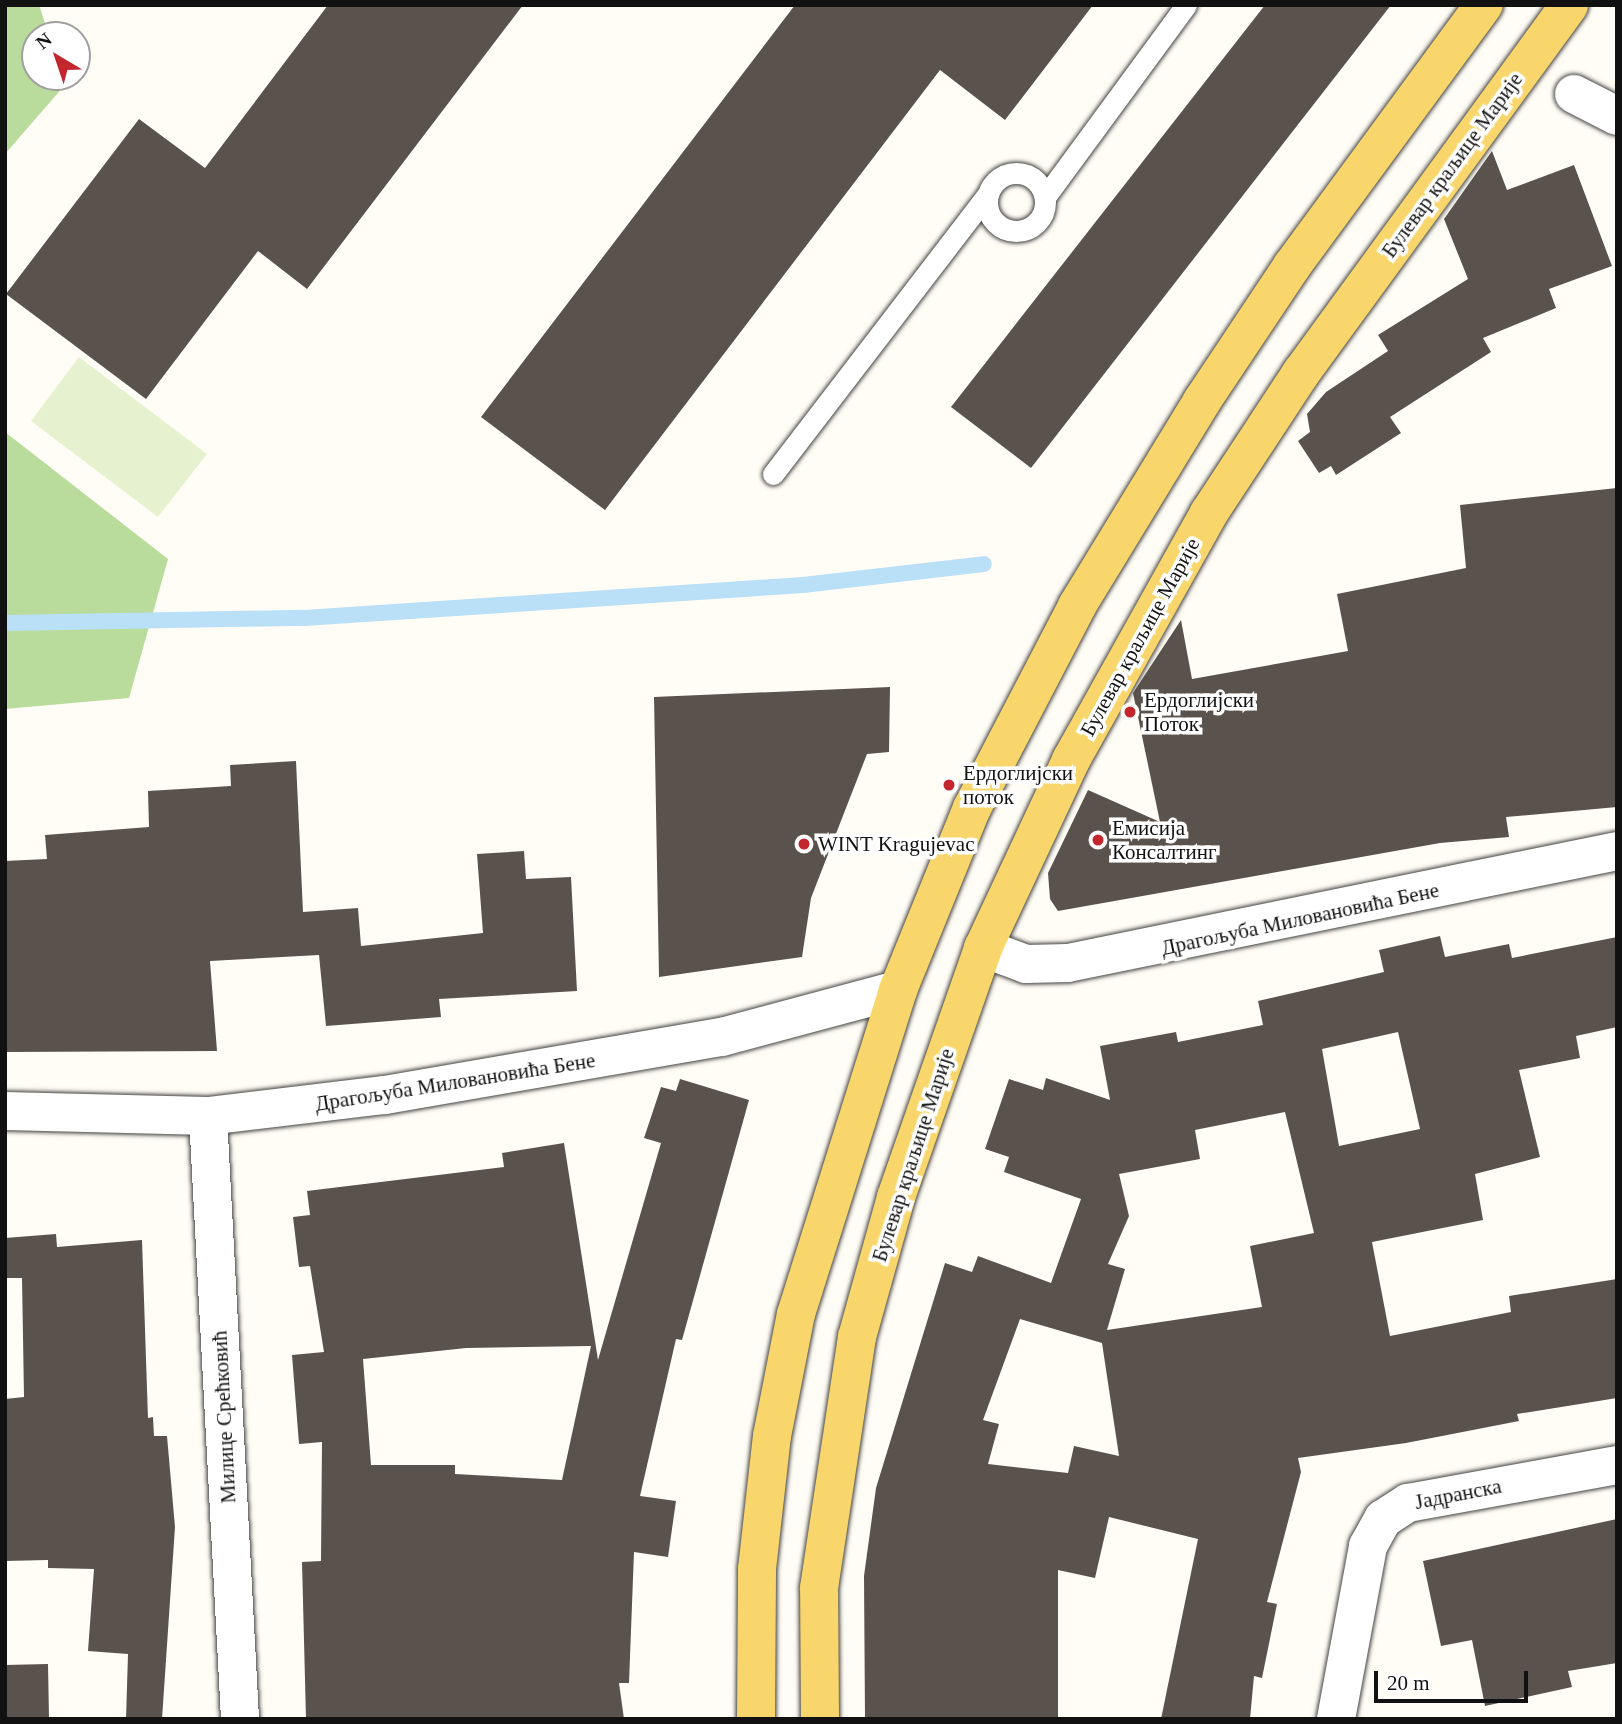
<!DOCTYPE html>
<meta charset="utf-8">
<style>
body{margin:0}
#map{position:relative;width:1622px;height:1724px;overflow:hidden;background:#fffdf5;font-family:"Times New Roman",serif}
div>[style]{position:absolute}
.forest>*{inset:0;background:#b9dc9c}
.pitch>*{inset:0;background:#e6f2cf}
.stream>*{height:16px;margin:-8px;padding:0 8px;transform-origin:8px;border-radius:8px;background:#b9e0f7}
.building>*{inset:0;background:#5a524d}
.roads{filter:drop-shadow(0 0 2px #444) drop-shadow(0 0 2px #444)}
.service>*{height:21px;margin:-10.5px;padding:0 10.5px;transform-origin:10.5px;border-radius:10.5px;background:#fff}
.service>.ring{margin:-10.5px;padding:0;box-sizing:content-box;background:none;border:21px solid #fff;border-radius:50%}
.minor>*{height:38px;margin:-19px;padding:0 19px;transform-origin:19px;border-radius:19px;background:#fff}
.primary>*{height:38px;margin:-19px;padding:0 19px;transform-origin:19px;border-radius:19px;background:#f9d66b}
.dots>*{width:19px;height:19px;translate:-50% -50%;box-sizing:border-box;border:4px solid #fff;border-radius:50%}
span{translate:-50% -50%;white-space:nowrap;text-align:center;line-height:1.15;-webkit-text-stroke:7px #fff;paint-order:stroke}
.street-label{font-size:21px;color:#111}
.poi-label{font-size:21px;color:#111}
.left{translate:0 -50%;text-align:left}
.frame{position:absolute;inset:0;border:7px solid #111;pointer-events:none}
.north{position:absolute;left:21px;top:21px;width:70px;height:70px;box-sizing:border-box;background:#fff;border:2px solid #a0a0a0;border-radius:50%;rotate:321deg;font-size:19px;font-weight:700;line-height:28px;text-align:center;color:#111}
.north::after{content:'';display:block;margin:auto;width:24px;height:32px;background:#c4262e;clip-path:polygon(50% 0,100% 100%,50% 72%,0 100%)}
.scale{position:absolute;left:1374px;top:1671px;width:154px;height:32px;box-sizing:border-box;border:4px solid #111;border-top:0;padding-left:9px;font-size:21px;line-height:24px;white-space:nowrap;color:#111;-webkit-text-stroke:5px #fff;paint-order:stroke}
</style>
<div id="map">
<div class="forest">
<div style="clip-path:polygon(5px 5px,39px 5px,49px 35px,35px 35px,35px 77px,61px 77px,64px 86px,5px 154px)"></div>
<div style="clip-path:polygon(5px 432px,168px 559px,129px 698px,5px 709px)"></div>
</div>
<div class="pitch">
<div style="clip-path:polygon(79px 357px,207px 454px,158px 517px,31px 421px)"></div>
</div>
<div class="stream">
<div style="left:5px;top:623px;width:299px;rotate:-1deg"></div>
<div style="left:304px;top:618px;width:500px;rotate:-3.78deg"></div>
<div style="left:803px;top:585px;width:182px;rotate:-6.6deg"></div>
</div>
<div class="building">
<div style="clip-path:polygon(328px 5px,523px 5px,307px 289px,258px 251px,146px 399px,6px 294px,139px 119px,205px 168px)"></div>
<div style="clip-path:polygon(795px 5px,1093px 5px,1005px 120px,940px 70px,605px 510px,481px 417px)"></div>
<div style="clip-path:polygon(1265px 5px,1391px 5px,1031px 468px,951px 407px)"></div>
<div style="clip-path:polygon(1492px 151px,1507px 190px,1574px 165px,1612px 266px,1549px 289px,1556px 308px,1483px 338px,1491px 352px,1390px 417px,1401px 433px,1336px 475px,1331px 466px,1319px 473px,1298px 441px,1310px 432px,1307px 414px,1326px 392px,1388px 351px,1378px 335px,1468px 279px,1444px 219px)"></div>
<div style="clip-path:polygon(1617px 488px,1617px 807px,1506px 817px,1509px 837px,1440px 843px,1058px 911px,1050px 899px,1048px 873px,1088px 790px,1160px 822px,1133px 693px,1181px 620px,1192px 679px,1348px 651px,1337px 594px,1466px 568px,1460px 505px)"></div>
<div style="clip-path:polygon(890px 687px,889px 752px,867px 754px,811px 898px,802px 957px,659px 977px,654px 697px)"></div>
<div style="clip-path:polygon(296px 761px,303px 912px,358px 908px,361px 946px,483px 933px,477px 854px,524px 851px,526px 879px,571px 877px,577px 991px,439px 999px,441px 1017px,326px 1026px,319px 955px,210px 961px,217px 1051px,5px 1052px,5px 861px,47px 859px,45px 835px,149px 827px,148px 791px,231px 786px,230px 765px)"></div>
<div style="clip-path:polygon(evenodd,1440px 936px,1445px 957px,1509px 944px,1512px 958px,1617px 937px,1617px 1027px,1576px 1036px,1580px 1058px,1519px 1070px,1540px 1157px,1475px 1174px,1483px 1220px,1372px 1242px,1390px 1336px,1511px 1312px,1509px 1296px,1617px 1279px,1617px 1398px,1517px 1414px,1519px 1421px,1406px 1443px,1298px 1458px,1301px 1472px,1267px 1602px,1277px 1604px,1262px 1678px,1254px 1676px,1250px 1719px,1161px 1719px,1198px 1539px,1109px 1517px,1095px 1578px,1058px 1570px,1058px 1719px,865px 1719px,864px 1576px,876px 1488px,945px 1263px,972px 1272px,978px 1256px,1051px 1283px,1081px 1199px,1004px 1172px,1009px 1157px,985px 1149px,1009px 1079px,1043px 1090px,1046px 1078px,1110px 1100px,1100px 1046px,1176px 1032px,1178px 1042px,1263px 1025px,1258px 1001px,1384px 972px,1379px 950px,1440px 936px,1398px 1032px,1420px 1129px,1339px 1146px,1322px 1049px,1398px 1032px,1440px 936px,1285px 1112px,1314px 1233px,1250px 1246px,1262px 1307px,1107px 1330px,1125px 1269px,1108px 1264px,1129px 1216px,1119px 1174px,1200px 1159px,1195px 1130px,1285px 1112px,1440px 936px,1020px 1319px,1102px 1343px,1119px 1456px,1074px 1446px,1068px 1473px,988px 1464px,999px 1424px,983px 1420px,1020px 1319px)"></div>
<div style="clip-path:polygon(evenodd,680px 1079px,749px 1100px,682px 1340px,676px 1339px,640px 1496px,676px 1501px,668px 1557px,634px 1552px,629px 1683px,619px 1683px,624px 1719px,306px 1719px,302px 1562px,321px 1561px,322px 1442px,299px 1444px,292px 1355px,324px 1352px,310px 1266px,299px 1267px,293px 1217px,310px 1215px,307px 1191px,504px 1167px,502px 1153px,564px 1143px,598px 1360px,661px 1143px,644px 1138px,661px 1087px,676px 1091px,680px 1079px,591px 1346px,562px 1480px,455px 1474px,455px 1465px,371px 1465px,363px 1359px,466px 1348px,591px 1346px)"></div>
<div style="clip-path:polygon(56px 1234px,57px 1247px,142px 1240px,148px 1418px,153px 1417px,154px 1436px,167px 1436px,175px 1527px,162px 1719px,126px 1719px,128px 1654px,88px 1651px,94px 1569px,48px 1568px,48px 1560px,5px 1561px,5px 1399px,24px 1397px,22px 1278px,5px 1278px,5px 1238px)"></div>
<div style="clip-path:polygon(1617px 1519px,1617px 1663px,1568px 1671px,1572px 1687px,1485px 1706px,1472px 1640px,1441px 1646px,1423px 1561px)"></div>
<div style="clip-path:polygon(48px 1664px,49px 1719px,5px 1719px,5px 1665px)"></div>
</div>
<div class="roads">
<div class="service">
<div class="ring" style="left:987px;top:173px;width:37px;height:37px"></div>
<div style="left:1045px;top:197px;width:238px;rotate:-53.7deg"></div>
<div style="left:773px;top:474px;width:353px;rotate:-52.5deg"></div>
</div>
<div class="minor">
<div style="left:1574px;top:94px;width:48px;rotate:27.1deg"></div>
<div style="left:983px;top:948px;width:46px;rotate:20.4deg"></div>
<div style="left:1026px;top:964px;width:42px;rotate:-1.4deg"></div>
<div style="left:1068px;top:963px;width:560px;rotate:-11.53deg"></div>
<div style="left:5px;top:1111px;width:203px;rotate:1.4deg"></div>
<div style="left:208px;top:1116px;width:178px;rotate:-6.8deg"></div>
<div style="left:385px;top:1095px;width:342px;rotate:-9.8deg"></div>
<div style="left:722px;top:1037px;width:182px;rotate:-15deg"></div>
<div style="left:208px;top:1116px;width:604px;rotate:86.96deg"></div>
<div style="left:1336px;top:1719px;width:176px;rotate:-79.5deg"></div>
<div style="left:1368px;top:1546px;width:31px;rotate:-61deg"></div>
<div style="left:1383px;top:1519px;width:30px;rotate:-33deg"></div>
<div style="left:1408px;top:1503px;width:212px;rotate:-10.3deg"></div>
</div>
<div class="primary">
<div style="left:756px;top:1719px;width:150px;rotate:-89.6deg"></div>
<div style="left:757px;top:1569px;width:134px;rotate:-83.6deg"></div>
<div style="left:772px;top:1436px;width:124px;rotate:-78.9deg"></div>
<div style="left:796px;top:1314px;width:340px;rotate:-72.5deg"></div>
<div style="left:898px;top:990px;width:196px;rotate:-67.9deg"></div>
<div style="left:972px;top:808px;width:228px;rotate:-62.5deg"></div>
<div style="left:1077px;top:606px;width:240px;rotate:-58.6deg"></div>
<div style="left:1202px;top:401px;width:162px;rotate:-56.3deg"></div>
<div style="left:1292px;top:266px;width:324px;rotate:-53.7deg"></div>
<div style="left:820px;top:1719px;width:131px;rotate:-90.4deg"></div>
<div style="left:819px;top:1588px;width:254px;rotate:-81.4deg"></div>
<div style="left:857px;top:1337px;width:145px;rotate:-74.4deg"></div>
<div style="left:896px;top:1197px;width:264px;rotate:-70.7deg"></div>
<div style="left:983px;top:948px;width:208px;rotate:-64.9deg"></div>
<div style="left:1071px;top:760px;width:283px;rotate:-60.8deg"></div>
<div style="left:1209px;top:513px;width:168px;rotate:-56.7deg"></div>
<div style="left:1301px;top:373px;width:455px;rotate:-53.9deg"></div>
</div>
</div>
<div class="dots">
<div style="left:1130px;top:712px;background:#c4262e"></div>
<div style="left:949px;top:785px;background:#c4262e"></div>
<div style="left:1098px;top:840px;background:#c4262e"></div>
<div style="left:804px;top:844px;background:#c4262e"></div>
</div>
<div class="street-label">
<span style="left:1452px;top:165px;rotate:-54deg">Булевар краљице Марије</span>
<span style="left:1140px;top:637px;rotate:-61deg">Булевар краљице Марије</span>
<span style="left:1300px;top:919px;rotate:-12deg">Драгољуба Миловановића Бене</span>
<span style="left:455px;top:1082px;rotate:-9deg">Драгољуба Миловановића Бене</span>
<span style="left:913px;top:1155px;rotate:-72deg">Булевар краљице Марије</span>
<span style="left:224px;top:1417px;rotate:-93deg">Милице Срећковић</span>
<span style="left:1458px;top:1494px;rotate:-11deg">Јадранска</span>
</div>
<div class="poi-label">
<span class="left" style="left:1144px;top:712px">Ердоглијски<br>Поток</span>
<span class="left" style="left:963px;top:785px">Ердоглијски<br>поток</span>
<span class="left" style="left:1112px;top:840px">Емисија<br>Консалтинг</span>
<span class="left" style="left:818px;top:844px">WINT Kragujevac</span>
</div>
<div class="frame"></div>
<div class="north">N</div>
<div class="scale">20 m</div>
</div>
